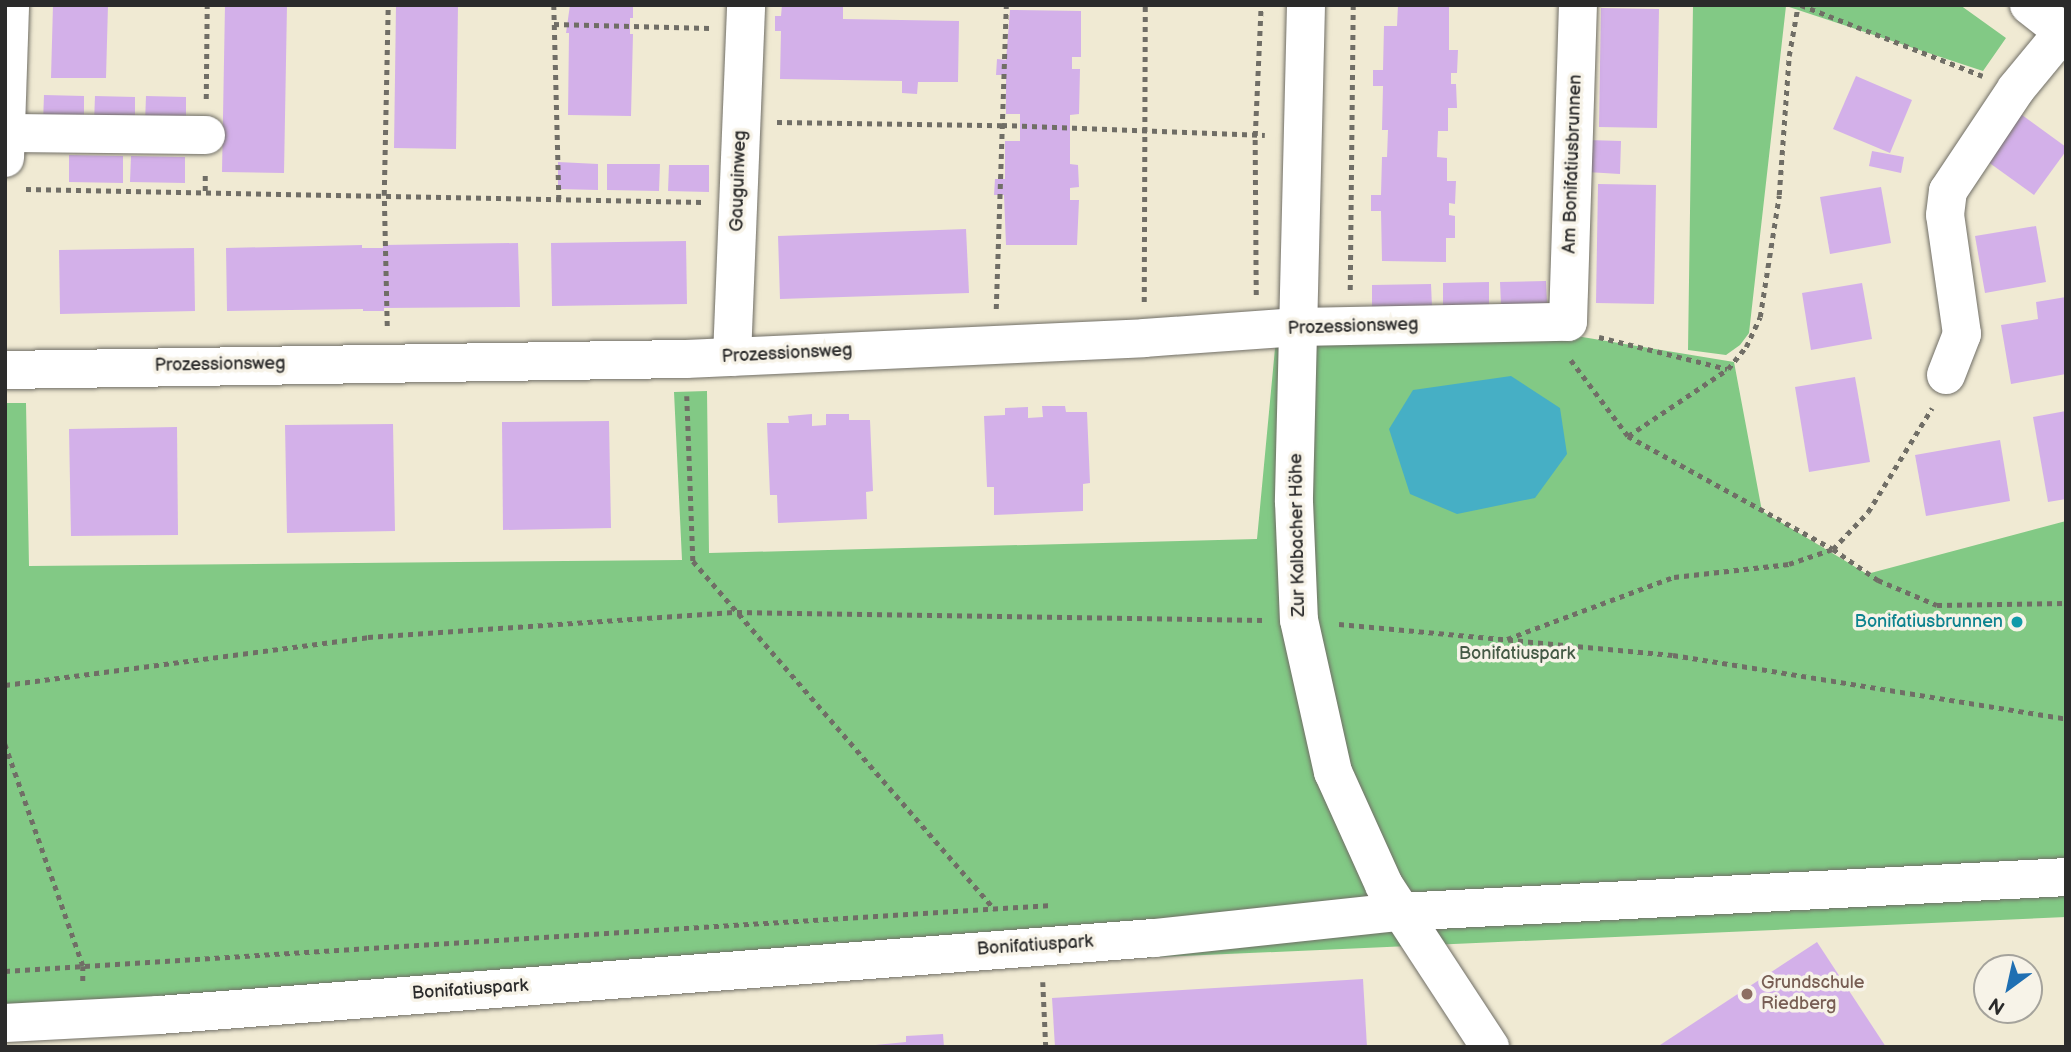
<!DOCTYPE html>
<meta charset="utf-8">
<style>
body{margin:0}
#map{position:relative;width:2071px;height:1052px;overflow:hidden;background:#f0ead3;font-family:"Balsamiq Sans",sans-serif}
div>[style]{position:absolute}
.green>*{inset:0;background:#82c985}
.water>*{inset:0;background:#46afc5}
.building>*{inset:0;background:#d3b0e9}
.path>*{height:4.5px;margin-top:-2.25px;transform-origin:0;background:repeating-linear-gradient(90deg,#706e66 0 5px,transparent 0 10px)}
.roads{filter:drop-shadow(0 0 2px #706e66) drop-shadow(0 0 2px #706e66)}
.minor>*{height:38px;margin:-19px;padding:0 19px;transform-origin:19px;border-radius:19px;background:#fff}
.dots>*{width:19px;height:19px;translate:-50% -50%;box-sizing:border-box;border:4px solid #f7f3e8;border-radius:50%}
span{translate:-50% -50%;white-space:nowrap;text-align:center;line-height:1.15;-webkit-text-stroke:7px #f7f3e8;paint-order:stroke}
.street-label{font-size:18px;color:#2b2b2b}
.culture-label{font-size:18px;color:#0d838f}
.right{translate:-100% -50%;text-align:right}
.park-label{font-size:18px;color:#455a46}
.education-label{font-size:18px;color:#785e54}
.left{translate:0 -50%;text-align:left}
.frame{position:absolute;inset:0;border:7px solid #2b2b2b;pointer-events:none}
.north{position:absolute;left:1973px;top:954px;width:70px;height:70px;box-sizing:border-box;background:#f7f3e8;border:2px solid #a5a39c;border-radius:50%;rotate:213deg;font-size:19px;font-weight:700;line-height:28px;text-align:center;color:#2b2b2b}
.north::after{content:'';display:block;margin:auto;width:24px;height:32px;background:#1f6fb2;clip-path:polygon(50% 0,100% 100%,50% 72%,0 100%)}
</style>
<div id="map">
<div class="green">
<div style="clip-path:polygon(1693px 5px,1960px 5px,2006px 38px,1983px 71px,1786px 6px,1749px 333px,1740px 345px,1726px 355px,1688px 350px)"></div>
<div style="clip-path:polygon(1570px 335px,1734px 362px,1762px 511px,1867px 574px,2066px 521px,2066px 917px,5px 1008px,5px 403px,26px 403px,29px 566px,682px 560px,674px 392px,707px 391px,709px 553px,1257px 539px,1276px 338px)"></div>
</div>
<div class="water">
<div style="clip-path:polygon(1511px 376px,1560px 408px,1567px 454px,1535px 498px,1457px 514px,1410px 494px,1389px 429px,1413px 390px)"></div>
</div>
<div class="building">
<div style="clip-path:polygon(53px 5px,108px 5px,106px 78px,51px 78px)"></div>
<div style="clip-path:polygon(225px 5px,287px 5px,284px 173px,222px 172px)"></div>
<div style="clip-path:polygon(396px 5px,458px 5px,456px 149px,394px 148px)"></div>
<div style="clip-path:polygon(570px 5px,633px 5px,633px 18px,630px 18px,630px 34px,633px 34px,631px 116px,568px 115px,569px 33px,566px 33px)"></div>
<div style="clip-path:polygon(782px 5px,843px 5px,843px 19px,959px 21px,958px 82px,918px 82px,917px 94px,902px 93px,902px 81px,780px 79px,781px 31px,775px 31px,775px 16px,781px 16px)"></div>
<div style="clip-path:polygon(1398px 5px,1449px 5px,1449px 50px,1458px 50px,1457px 73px,1451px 73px,1451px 84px,1456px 84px,1457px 108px,1448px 108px,1448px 131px,1438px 131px,1437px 157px,1447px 158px,1447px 181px,1456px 181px,1455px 204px,1449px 203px,1449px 215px,1455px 216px,1455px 238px,1446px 238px,1446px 262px,1382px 261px,1381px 211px,1371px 211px,1371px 195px,1381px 195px,1382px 157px,1387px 157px,1388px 130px,1382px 130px,1383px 86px,1373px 86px,1373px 70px,1383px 70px,1384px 26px,1397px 26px)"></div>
<div style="clip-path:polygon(1601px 8px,1659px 9px,1657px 128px,1599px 127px)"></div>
<div style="clip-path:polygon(1010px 10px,1081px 11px,1081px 57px,1072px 57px,1072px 69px,1080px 69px,1079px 114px,1070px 115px,1070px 164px,1078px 165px,1079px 187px,1070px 188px,1070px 200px,1079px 200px,1077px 245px,1006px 245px,1004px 195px,994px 195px,995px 179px,1005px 179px,1005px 141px,1020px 141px,1020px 114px,1006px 114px,1006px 75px,996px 75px,997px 59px,1006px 60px)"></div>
<div style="clip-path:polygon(1856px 76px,1912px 100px,1890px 153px,1833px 129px)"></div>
<div style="clip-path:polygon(44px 95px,84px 96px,84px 122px,43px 122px)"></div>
<div style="clip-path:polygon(95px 96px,135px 97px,135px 123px,94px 123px)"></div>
<div style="clip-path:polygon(146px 96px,186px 97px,186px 124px,145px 123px)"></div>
<div style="clip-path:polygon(2018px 112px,2066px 147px,2066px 151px,2034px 195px,1984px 159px)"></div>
<div style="clip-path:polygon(1588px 140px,1621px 141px,1620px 174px,1587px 172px)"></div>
<div style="clip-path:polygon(1872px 151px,1904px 157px,1901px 173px,1869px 166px)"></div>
<div style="clip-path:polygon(69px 155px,123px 156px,123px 183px,69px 182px)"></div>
<div style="clip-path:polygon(131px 156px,185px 157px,185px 183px,130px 182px)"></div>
<div style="clip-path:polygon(558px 162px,598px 164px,598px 190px,558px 189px)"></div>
<div style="clip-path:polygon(607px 164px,660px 164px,659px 191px,607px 190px)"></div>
<div style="clip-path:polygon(669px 165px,709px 165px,709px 192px,668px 191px)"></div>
<div style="clip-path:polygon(1598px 184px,1656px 185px,1654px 304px,1596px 303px)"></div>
<div style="clip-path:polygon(1881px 187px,1891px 243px,1830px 254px,1820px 197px)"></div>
<div style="clip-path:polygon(2036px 226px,2046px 282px,1985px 293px,1975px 236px)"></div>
<div style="clip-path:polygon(966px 229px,969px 293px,780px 299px,778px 236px)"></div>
<div style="clip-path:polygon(686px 241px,687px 304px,552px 306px,551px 243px)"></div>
<div style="clip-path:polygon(518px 243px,520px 307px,384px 308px,384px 311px,363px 311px,363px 309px,227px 311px,226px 248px,362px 245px,362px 248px,383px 248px,383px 245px)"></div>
<div style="clip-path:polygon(194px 248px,195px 311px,60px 314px,59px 250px)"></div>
<div style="clip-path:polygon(1546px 281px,1547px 303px,1501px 305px,1500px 282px)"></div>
<div style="clip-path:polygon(1489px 282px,1489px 305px,1443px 306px,1443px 283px)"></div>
<div style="clip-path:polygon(1862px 283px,1872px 339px,1811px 350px,1802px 293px)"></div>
<div style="clip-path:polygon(1431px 284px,1432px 307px,1372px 308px,1372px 285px)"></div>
<div style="clip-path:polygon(2066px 297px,2066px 374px,2011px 384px,2001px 325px,2038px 319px,2036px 302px)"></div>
<div style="clip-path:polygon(1855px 377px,1870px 462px,1809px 472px,1795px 387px)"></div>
<div style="clip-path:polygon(1042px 406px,1065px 406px,1066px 412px,1087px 412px,1090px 483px,1083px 484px,1083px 511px,994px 515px,994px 487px,987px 487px,984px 416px,1005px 415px,1005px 408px,1028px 407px,1028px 418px,1043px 417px)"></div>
<div style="clip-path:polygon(2066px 411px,2066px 499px,2048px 502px,2033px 417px)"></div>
<div style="clip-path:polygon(812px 414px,812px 426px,826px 425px,826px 414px,849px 414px,849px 420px,870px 420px,873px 491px,866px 492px,867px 519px,778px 523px,777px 495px,770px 495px,767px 423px,789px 423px,788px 416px)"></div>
<div style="clip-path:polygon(609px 421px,611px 528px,503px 530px,502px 422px)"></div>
<div style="clip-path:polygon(393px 424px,395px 531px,287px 533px,285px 425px)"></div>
<div style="clip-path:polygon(177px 427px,178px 535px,71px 536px,69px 429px)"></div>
<div style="clip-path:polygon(2000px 440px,2010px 501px,1926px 516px,1915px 455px)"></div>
<div style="clip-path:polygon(1817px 942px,1886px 1047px,1657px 1047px)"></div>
<div style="clip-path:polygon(1363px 979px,1367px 1047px,1055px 1047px,1052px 998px)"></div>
<div style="clip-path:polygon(943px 1034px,944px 1047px,855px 1047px,906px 1042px,906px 1036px)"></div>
</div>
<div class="path">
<div style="left:554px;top:5px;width:194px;rotate:88.5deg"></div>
<div style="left:1801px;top:5px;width:195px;rotate:21.3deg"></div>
<div style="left:554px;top:24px;width:156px;rotate:1.5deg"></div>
<div style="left:206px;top:99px;width:94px;rotate:-89.4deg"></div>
<div style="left:777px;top:122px;width:225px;rotate:0.8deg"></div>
<div style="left:1002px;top:125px;width:263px;rotate:2.2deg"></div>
<div style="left:26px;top:189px;width:677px;rotate:1.1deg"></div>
<div style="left:205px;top:191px;width:20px;rotate:-90deg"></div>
<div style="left:1350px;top:290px;width:285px;rotate:-89.4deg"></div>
<div style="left:1256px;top:295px;width:159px;rotate:-90.4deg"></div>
<div style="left:1255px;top:136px;width:131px;rotate:-87.4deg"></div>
<div style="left:1144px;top:302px;width:297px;rotate:-89.8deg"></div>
<div style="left:996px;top:309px;width:304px;rotate:-88.1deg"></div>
<div style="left:387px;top:326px;width:131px;rotate:-91.3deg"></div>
<div style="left:384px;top:195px;width:190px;rotate:-88.8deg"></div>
<div style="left:1599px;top:337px;width:132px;rotate:14deg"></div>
<div style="left:1571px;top:360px;width:95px;rotate:53.1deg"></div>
<div style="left:1628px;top:436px;width:234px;rotate:28.9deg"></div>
<div style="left:1833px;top:549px;width:55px;rotate:34.6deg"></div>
<div style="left:1878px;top:580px;width:64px;rotate:23deg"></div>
<div style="left:1937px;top:605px;width:129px;rotate:-0.9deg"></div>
<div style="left:687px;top:396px;width:165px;rotate:87.9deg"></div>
<div style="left:693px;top:561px;width:460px;rotate:49.1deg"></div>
<div style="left:1628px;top:436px;width:120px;rotate:-33.8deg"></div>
<div style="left:1728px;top:369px;width:28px;rotate:-51deg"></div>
<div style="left:1746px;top:347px;width:33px;rotate:-65deg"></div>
<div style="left:1760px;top:317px;width:123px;rotate:-81.1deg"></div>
<div style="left:1779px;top:195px;width:139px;rotate:-85.9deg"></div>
<div style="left:1789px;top:56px;width:52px;rotate:-80deg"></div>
<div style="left:1339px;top:624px;width:335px;rotate:5.3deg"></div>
<div style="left:1673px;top:655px;width:398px;rotate:9.2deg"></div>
<div style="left:1507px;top:639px;width:178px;rotate:-20.4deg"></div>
<div style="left:1674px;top:577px;width:116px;rotate:-6.4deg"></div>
<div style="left:1789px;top:564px;width:46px;rotate:-18.8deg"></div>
<div style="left:1833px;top:549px;width:51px;rotate:-46.6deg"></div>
<div style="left:1868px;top:512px;width:122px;rotate:-58.4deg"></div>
<div style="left:5px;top:685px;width:366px;rotate:-7.5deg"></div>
<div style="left:368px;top:637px;width:370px;rotate:-3.9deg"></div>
<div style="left:737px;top:612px;width:527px;rotate:0.87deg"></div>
<div style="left:5px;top:744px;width:235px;rotate:70.6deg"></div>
<div style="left:83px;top:966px;width:17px;rotate:90deg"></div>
<div style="left:5px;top:971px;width:1049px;rotate:-3.61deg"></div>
<div style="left:1043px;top:982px;width:65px;rotate:87.4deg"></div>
</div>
<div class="roads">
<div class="minor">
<div style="left:1306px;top:5px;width:497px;rotate:91.4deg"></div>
<div style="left:1294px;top:502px;width:118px;rotate:87.6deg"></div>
<div style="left:1299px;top:620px;width:156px;rotate:77.4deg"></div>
<div style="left:1333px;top:772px;width:124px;rotate:65.7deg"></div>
<div style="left:1384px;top:885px;width:194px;rotate:56.8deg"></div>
<div style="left:2029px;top:5px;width:47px;rotate:38.1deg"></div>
<div style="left:6px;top:133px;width:200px;rotate:0.6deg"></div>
<div style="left:5px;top:158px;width:153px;rotate:-88.1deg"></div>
<div style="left:732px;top:357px;width:352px;rotate:-87.7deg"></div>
<div style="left:5px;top:370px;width:681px;rotate:-0.93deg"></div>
<div style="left:686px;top:359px;width:458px;rotate:-2.6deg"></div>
<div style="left:1144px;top:338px;width:154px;rotate:-4.1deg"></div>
<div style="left:1298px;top:327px;width:270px;rotate:-1.1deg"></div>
<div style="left:1568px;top:322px;width:317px;rotate:-88.2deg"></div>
<div style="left:1946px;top:375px;width:44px;rotate:-68.7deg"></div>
<div style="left:1962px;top:334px;width:120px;rotate:-98.1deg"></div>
<div style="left:1945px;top:215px;width:24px;rotate:-83deg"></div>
<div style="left:1948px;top:191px;width:123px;rotate:-56.3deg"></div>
<div style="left:2016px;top:89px;width:74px;rotate:-50.5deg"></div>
<div style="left:5px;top:1023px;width:154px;rotate:-3deg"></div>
<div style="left:159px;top:1015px;width:998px;rotate:-4.43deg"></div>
<div style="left:1154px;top:938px;width:246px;rotate:-6.1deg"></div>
<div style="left:1399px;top:912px;width:668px;rotate:-3deg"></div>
</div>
</div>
<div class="dots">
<div style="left:2017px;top:622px;background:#0f9aa8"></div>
<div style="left:1747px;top:994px;background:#8d6e63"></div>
</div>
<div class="street-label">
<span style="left:1573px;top:164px;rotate:-88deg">Am Bonifatiusbrunnen</span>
<span style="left:739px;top:181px;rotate:-88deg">Gauguinweg</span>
<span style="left:1353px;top:327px;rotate:-2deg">Prozessionsweg</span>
<span style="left:787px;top:354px;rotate:-3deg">Prozessionsweg</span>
<span style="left:220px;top:365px;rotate:-1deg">Prozessionsweg</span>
<span style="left:1298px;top:535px;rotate:-91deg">Zur Kalbacher Höhe</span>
<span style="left:1035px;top:946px;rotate:-4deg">Bonifatiuspark</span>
<span style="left:470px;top:990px;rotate:-4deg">Bonifatiuspark</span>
</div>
<div class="culture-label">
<span class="right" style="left:2003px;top:622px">Bonifatiusbrunnen</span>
</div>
<div class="park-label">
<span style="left:1517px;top:654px">Bonifatiuspark</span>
</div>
<div class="education-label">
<span class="left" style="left:1761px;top:994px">Grundschule<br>Riedberg</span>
</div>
<div class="frame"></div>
<div class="north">N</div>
</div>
